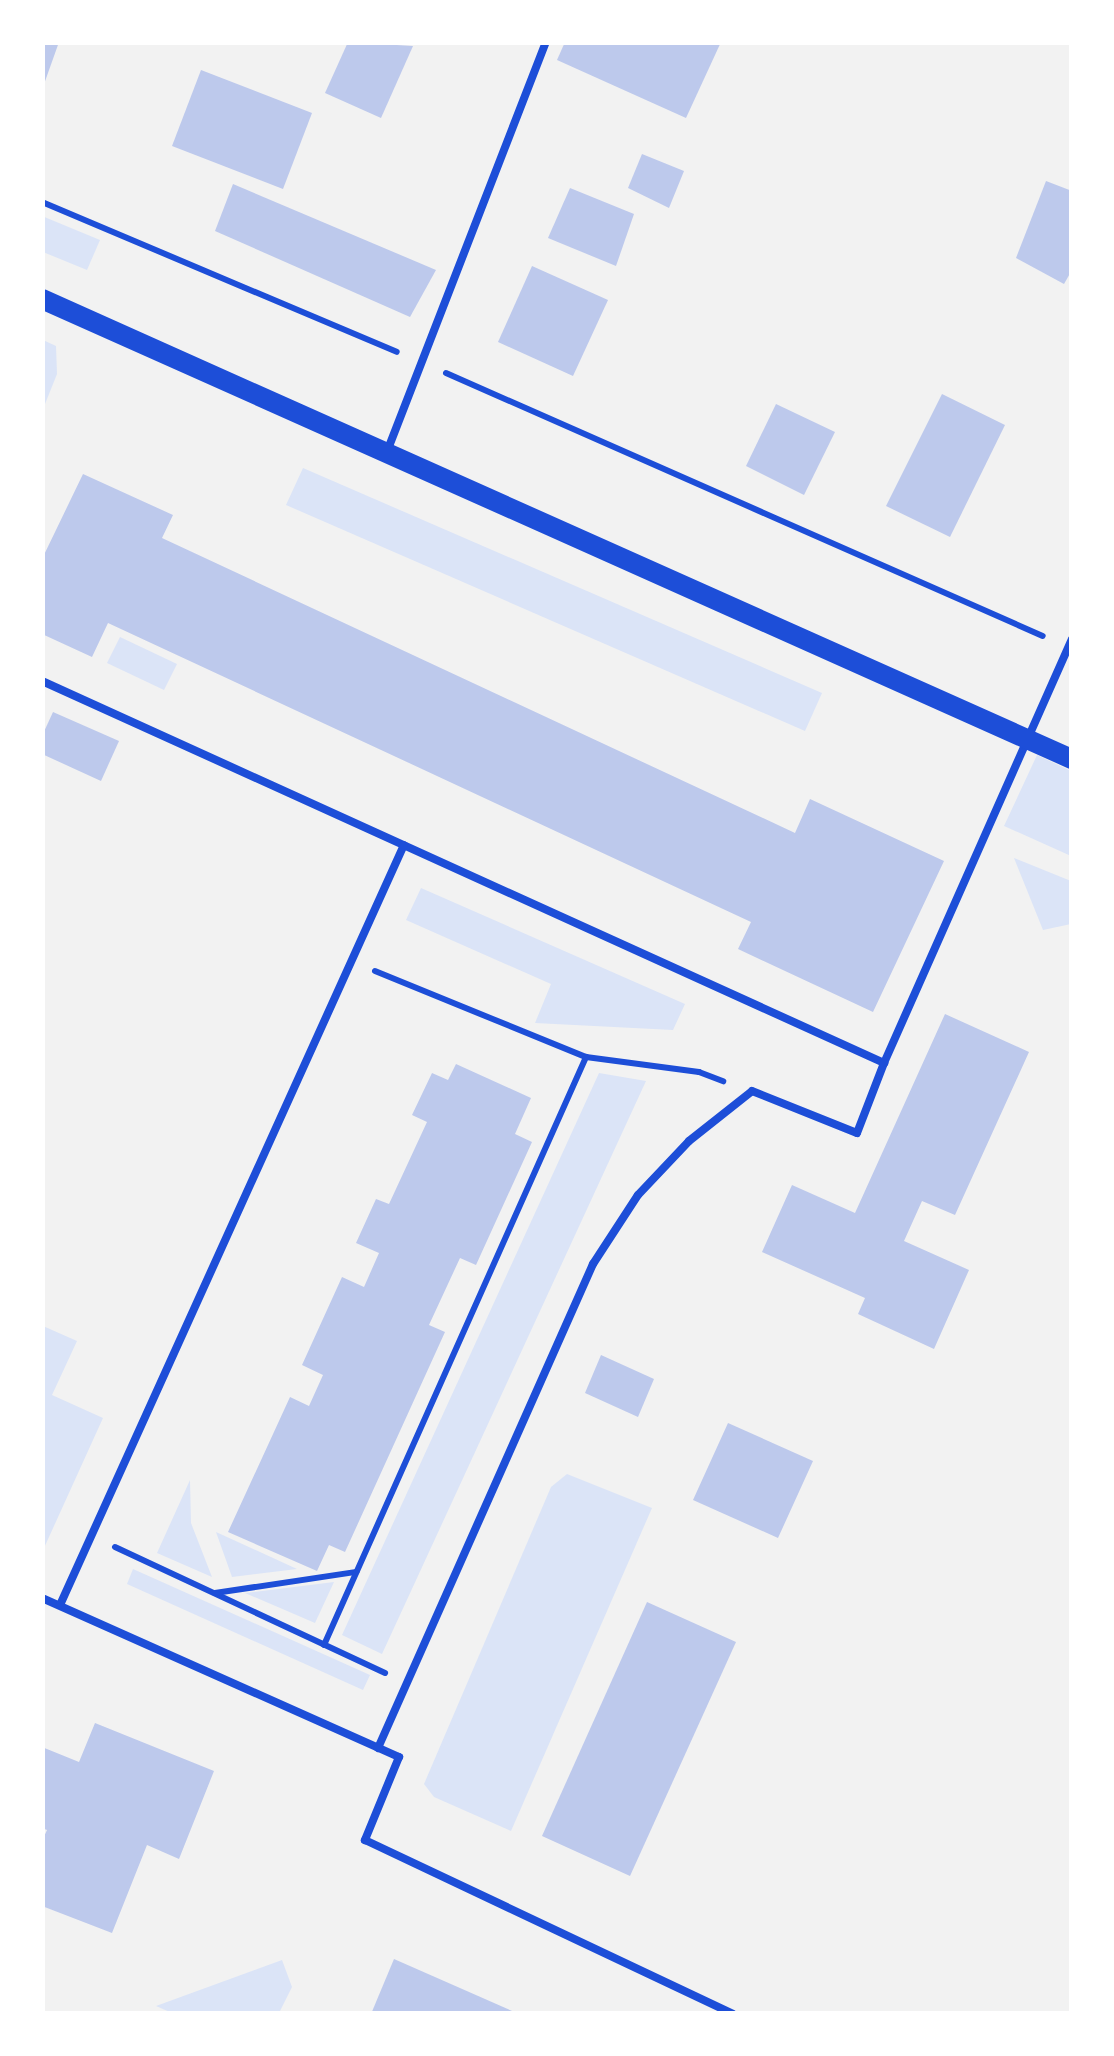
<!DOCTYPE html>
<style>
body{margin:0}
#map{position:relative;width:1114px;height:2056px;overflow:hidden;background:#f2f2f2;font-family:Inter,sans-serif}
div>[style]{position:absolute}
.green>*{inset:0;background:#dbe4f7}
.building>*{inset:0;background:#bdc9ec}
.path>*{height:6px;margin:-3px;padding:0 3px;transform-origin:3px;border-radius:3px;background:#1d4ed8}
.service>*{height:8px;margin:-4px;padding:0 4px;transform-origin:4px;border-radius:4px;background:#1d4ed8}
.secondary>*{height:20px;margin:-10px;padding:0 10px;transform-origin:10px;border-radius:10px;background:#1d4ed8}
span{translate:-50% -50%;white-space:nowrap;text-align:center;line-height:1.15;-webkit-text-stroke:9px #fff;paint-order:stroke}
.frame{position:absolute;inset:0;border:45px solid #fff;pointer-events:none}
</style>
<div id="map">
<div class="green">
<div style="clip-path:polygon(42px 216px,100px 240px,87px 270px,43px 252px)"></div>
<div style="clip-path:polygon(43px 340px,56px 346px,57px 374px,43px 409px)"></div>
<div style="clip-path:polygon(303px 468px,822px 693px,805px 731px,286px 505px)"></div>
<div style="clip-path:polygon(120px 637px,177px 664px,164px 690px,107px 663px)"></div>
<div style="clip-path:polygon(1037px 755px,1071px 771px,1071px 856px,1004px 826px)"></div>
<div style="clip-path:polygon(1014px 858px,1071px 881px,1071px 924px,1043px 930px)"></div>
<div style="clip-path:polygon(421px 888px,685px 1004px,673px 1030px,535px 1023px,551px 984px,406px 920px)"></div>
<div style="clip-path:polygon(599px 1073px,646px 1081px,382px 1654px,342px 1635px)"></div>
<div style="clip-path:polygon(43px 1326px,77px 1341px,52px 1395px,103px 1418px,44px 1548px)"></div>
<div style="clip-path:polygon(567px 1474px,652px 1508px,511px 1831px,434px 1797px,424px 1784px,551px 1487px)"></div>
<div style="clip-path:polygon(190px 1480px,191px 1523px,212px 1577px,157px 1553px)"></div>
<div style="clip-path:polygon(216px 1532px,297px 1569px,232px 1577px)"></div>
<div style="clip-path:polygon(133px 1569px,370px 1675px,363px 1690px,127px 1584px)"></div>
<div style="clip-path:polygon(334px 1582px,315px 1623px,245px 1593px)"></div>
<div style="clip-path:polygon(282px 1960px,292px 1987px,279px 2013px,172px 2013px,156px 2006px)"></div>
</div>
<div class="building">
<div style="clip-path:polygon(42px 42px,59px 42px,43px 87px,42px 87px)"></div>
<div style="clip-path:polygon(348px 42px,413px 46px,381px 118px,325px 93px)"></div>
<div style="clip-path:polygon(565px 42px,721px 42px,686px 118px,557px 60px)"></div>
<div style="clip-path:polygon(201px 70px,312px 113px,283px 189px,172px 146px)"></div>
<div style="clip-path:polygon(642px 154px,684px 171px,669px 208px,628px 188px)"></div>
<div style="clip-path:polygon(1046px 181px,1072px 191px,1072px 270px,1064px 284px,1016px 258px)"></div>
<div style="clip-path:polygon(233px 184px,436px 270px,410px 317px,215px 231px)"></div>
<div style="clip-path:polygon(570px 188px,634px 214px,616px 266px,548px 238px)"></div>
<div style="clip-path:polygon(532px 266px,608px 300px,573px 376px,498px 342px)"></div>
<div style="clip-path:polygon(942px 394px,1005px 425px,950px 537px,886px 506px)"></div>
<div style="clip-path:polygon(776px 404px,835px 432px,804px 495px,746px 466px)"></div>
<div style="clip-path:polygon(83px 474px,173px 515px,162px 538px,795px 833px,810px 799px,944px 861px,873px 1012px,738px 949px,751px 922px,108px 623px,92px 657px,42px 634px,42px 559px)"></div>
<div style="clip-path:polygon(53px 712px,119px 741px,101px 781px,42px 754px,42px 736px)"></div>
<div style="clip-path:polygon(945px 1014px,1029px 1052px,955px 1215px,922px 1201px,904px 1241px,969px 1270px,934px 1349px,858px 1314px,865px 1298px,762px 1252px,792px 1185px,855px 1213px)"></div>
<div style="clip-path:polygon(456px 1064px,531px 1098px,515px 1134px,532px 1142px,476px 1265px,460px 1258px,429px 1325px,445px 1332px,345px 1552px,329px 1545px,317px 1571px,228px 1532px,290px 1397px,309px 1406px,323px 1375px,302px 1365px,342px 1277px,364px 1287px,379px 1253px,356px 1243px,376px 1199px,389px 1204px,427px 1122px,412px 1115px,432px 1073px,448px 1080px)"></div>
<div style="clip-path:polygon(601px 1355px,654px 1379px,638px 1417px,585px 1393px)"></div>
<div style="clip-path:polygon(728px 1423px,813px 1461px,778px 1538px,693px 1500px)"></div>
<div style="clip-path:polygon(647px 1602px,736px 1642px,630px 1876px,542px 1836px)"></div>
<div style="clip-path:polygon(95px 1723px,214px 1771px,179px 1859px,147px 1845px,112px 1933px,42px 1906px,42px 1841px,47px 1830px,42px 1828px,42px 1747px,79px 1762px)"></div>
<div style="clip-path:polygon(394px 1959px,519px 2014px,371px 2014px)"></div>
</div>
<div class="path">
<div style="left:42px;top:202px;width:385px;rotate:22.9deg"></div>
<div style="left:446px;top:373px;width:652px;rotate:23.78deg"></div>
<div style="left:375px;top:971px;width:228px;rotate:22.2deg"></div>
<div style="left:586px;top:1057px;width:114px;rotate:7.6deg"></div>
<div style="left:699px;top:1072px;width:26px;rotate:21deg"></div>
<div style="left:115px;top:1547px;width:298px;rotate:25deg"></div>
<div style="left:215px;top:1593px;width:143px;rotate:-8.5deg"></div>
<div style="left:324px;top:1645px;width:644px;rotate:-65.98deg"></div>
</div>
<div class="service">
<div style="left:388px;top:449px;width:437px;rotate:-68.8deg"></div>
<div style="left:42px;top:681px;width:925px;rotate:24.4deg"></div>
<div style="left:884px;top:1063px;width:464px;rotate:-66.1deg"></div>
<div style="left:42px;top:1598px;width:391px;rotate:24deg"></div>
<div style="left:399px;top:1757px;width:90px;rotate:112.3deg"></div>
<div style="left:365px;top:1840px;width:407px;rotate:25.3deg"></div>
<div style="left:60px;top:1605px;width:834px;rotate:-65.65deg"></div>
<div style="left:378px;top:1748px;width:530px;rotate:-66.05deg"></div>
<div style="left:593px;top:1264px;width:82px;rotate:-56.9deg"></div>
<div style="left:638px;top:1195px;width:74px;rotate:-46.6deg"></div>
<div style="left:689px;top:1141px;width:80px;rotate:-38.4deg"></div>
<div style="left:752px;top:1091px;width:113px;rotate:21.8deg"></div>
<div style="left:857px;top:1133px;width:75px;rotate:-68.9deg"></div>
</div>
<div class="secondary">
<div style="left:42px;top:299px;width:1128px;rotate:24.07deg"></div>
</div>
<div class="frame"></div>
</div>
